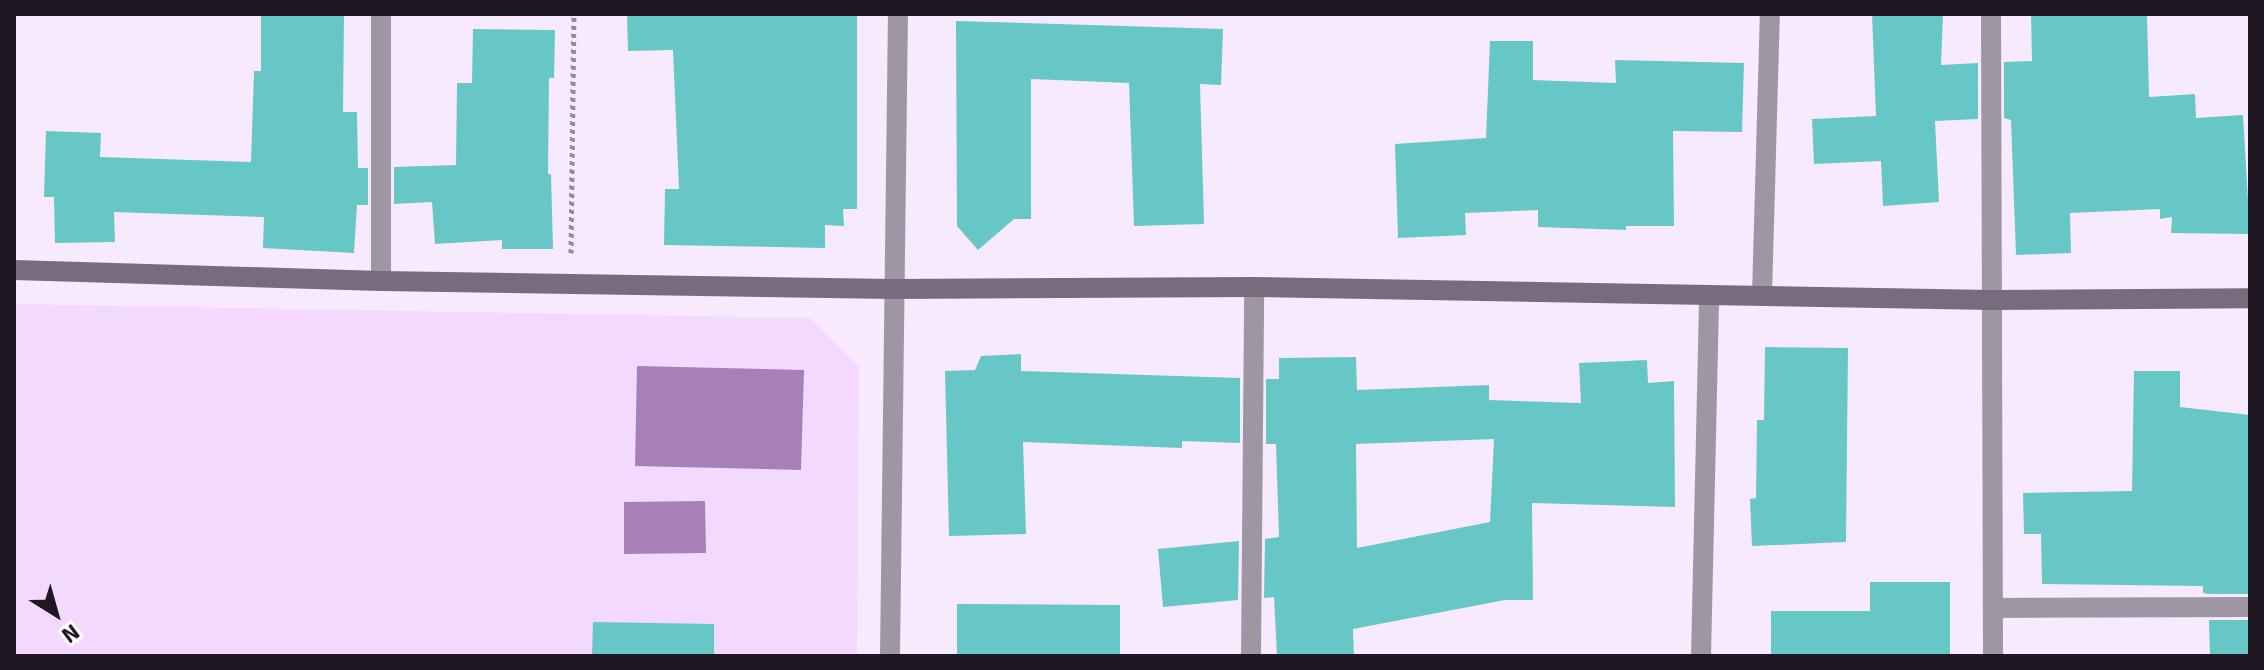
<!DOCTYPE html>
<style>
body{margin:0}
#map{position:relative;width:2264px;height:670px;overflow:hidden;background:#f8eafe;font-family:Signika,sans-serif}
div>[style]{position:absolute}
.built>*{inset:0;background:#f4d9ff}
.water>*{inset:0;background:#a780b7}
.building>*{inset:0;background:#67c7c7}
.path>*{height:5px;margin-top:-2.5px;transform-origin:0;background:repeating-linear-gradient(90deg,#958a9a 0 4px,transparent 0 8px)}
.street>*{height:20px;margin:-10px;padding:0 10px;transform-origin:10px;border-radius:10px;background:#9f96a3}
.secondary>*{height:20px;margin:-10px;padding:0 10px;transform-origin:10px;border-radius:10px;background:#796b7e}
span{translate:-50% -50%;white-space:nowrap;text-align:center;line-height:1.15;-webkit-text-stroke:6px #fff;paint-order:stroke}
.frame{position:absolute;inset:0;border:16px solid #1f1722;pointer-events:none}
.north{position:absolute;left:16px;top:574px;width:80px;height:80px;-webkit-text-stroke:6px #fff;paint-order:stroke;rotate:143deg;font-size:22px;font-weight:700;line-height:32px;text-align:center;color:#1f1722}
.north::after{content:'';display:block;margin:auto;width:28px;height:36px;background:#1f1722;clip-path:polygon(50% 0,100% 100%,50% 72%,0 100%)}
</style>
<div id="map">
<div class="built">
<div style="clip-path:polygon(14px 304px,810px 318px,859px 367px,857px 656px,14px 656px)"></div>
</div>
<div class="water">
<div style="clip-path:polygon(637px 366px,804px 370px,801px 470px,635px 466px)"></div>
<div style="clip-path:polygon(705px 501px,706px 553px,624px 554px,624px 502px)"></div>
</div>
<div class="building">
<div style="clip-path:polygon(261px 14px,344px 14px,343px 112px,357px 112px,358px 168px,368px 168px,368px 205px,357px 205px,354px 253px,263px 248px,264px 217px,114px 212px,115px 242px,55px 243px,54px 197px,44px 197px,46px 131px,101px 133px,100px 157px,251px 162px,254px 71px,261px 71px)"></div>
<div style="clip-path:polygon(627px 14px,857px 14px,857px 209px,843px 209px,844px 226px,825px 225px,825px 248px,664px 245px,665px 189px,679px 189px,673px 50px,628px 51px)"></div>
<div style="clip-path:polygon(1872px 14px,1943px 14px,1941px 65px,1978px 63px,1978px 119px,1935px 121px,1939px 202px,1883px 206px,1881px 161px,1814px 164px,1812px 119px,1876px 116px)"></div>
<div style="clip-path:polygon(2031px 14px,2147px 14px,2149px 97px,2195px 94px,2196px 118px,2243px 115px,2250px 234px,2171px 233px,2172px 217px,2160px 219px,2160px 209px,2070px 213px,2071px 253px,2016px 255px,2011px 120px,2004px 118px,2004px 62px,2032px 61px)"></div>
<div style="clip-path:polygon(956px 21px,1223px 29px,1221px 85px,1200px 84px,1204px 224px,1134px 226px,1129px 83px,1031px 79px,1031px 219px,1014px 219px,978px 250px,957px 226px)"></div>
<div style="clip-path:polygon(473px 29px,555px 30px,554px 78px,549px 78px,548px 174px,551px 174px,553px 249px,502px 249px,502px 240px,435px 244px,432px 202px,394px 204px,394px 167px,456px 165px,457px 83px,472px 83px)"></div>
<div style="clip-path:polygon(1490px 41px,1533px 41px,1533px 80px,1616px 83px,1615px 60px,1744px 63px,1742px 132px,1673px 131px,1674px 226px,1626px 226px,1626px 230px,1538px 227px,1538px 210px,1465px 213px,1466px 235px,1398px 238px,1395px 144px,1486px 138px)"></div>
<div style="clip-path:polygon(1765px 347px,1848px 348px,1846px 542px,1752px 546px,1750px 499px,1756px 498px,1757px 420px,1764px 420px)"></div>
<div style="clip-path:polygon(1021px 354px,1021px 371px,1240px 378px,1240px 443px,1182px 441px,1182px 448px,1023px 442px,1026px 534px,949px 536px,945px 371px,975px 370px,981px 356px)"></div>
<div style="clip-path:polygon(evenodd,1356px 357px,1357px 390px,1489px 385px,1489px 400px,1581px 403px,1579px 363px,1647px 360px,1648px 383px,1674px 381px,1675px 507px,1532px 503px,1533px 600px,1505px 600px,1353px 629px,1354px 656px,1277px 656px,1274px 597px,1264px 598px,1265px 539px,1279px 537px,1276px 444px,1266px 444px,1266px 379px,1279px 379px,1279px 358px,1356px 357px,1494px 439px,1490px 522px,1357px 548px,1356px 444px,1494px 439px)"></div>
<div style="clip-path:polygon(2134px 371px,2180px 371px,2180px 407px,2250px 415px,2250px 594px,2208px 594px,2203px 593px,2203px 586px,2042px 584px,2041px 534px,2024px 534px,2023px 493px,2132px 491px)"></div>
<div style="clip-path:polygon(1239px 541px,1238px 600px,1163px 607px,1158px 549px)"></div>
<div style="clip-path:polygon(1870px 582px,1950px 582px,1950px 656px,1771px 656px,1771px 611px,1870px 611px)"></div>
<div style="clip-path:polygon(957px 604px,1120px 605px,1120px 656px,957px 656px)"></div>
<div style="clip-path:polygon(2209px 620px,2250px 620px,2250px 656px,2210px 656px)"></div>
<div style="clip-path:polygon(593px 622px,714px 624px,714px 656px,592px 656px)"></div>
</div>
<div class="path">
<div style="left:571px;top:253px;width:239px;rotate:-89.3deg"></div>
</div>
<div class="street">
<div style="left:381px;top:14px;width:267px;rotate:90deg"></div>
<div style="left:1991px;top:14px;width:642px;rotate:89.82deg"></div>
<div style="left:1762px;top:295px;width:281px;rotate:-88.4deg"></div>
<div style="left:1993px;top:608px;width:257px;rotate:-0.2deg"></div>
<div style="left:890px;top:656px;width:642px;rotate:-89.29deg"></div>
<div style="left:1251px;top:656px;width:369px;rotate:-89.5deg"></div>
<div style="left:1701px;top:656px;width:360px;rotate:-88.7deg"></div>
</div>
<div class="secondary">
<div style="left:14px;top:270px;width:367px;rotate:1.7deg"></div>
<div style="left:381px;top:281px;width:512px;rotate:0.9deg"></div>
<div style="left:893px;top:289px;width:361px;rotate:-0.3deg"></div>
<div style="left:1254px;top:287px;width:738px;rotate:1.01deg"></div>
<div style="left:1992px;top:300px;width:258px;rotate:-0.4deg"></div>
</div>
<div class="frame"></div>
<div class="north">N</div>
</div>
